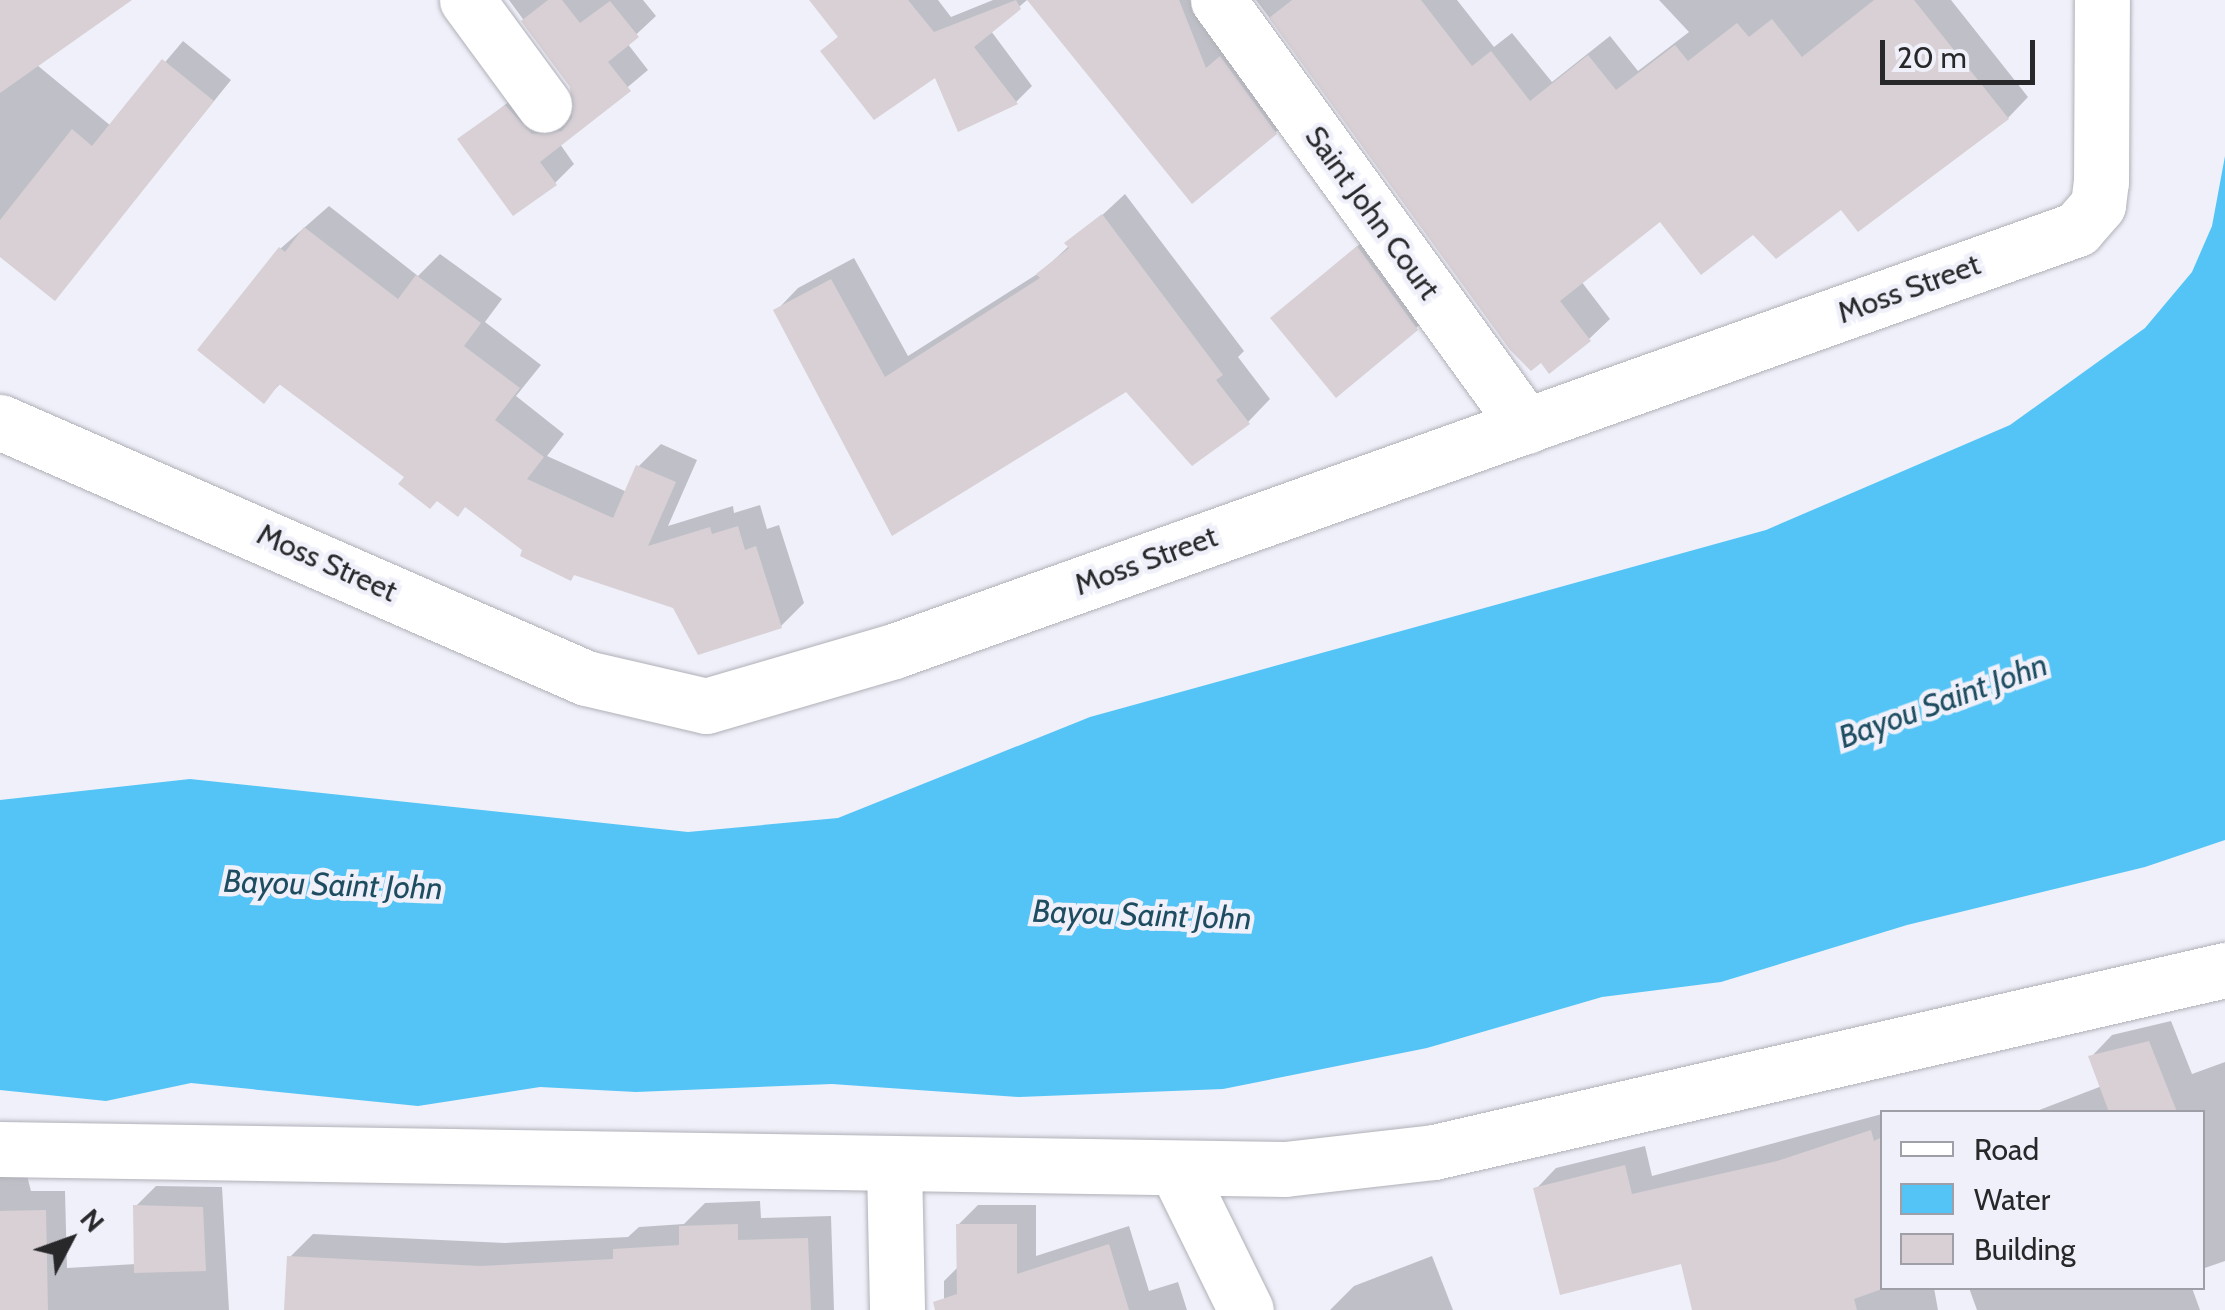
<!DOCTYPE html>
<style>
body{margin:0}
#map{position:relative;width:2225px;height:1310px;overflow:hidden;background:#eff0f9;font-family:Cabin,sans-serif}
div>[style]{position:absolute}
.water>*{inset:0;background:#53c4f5}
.shadow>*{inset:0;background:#0003}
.building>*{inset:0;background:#d8d0d5}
.roads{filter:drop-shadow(0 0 2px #b0b0b8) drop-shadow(0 0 2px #b0b0b8)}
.minor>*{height:55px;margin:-27.5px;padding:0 27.5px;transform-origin:27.5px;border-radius:27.5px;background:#fff}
span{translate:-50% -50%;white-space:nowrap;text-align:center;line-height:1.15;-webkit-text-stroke:9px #eff0f9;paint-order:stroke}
.street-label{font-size:30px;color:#28282b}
.water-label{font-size:32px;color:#1e4d61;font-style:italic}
.legend{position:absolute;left:1880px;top:1110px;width:325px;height:180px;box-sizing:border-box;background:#eff0f9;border:2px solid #9fa0a7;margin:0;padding:12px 18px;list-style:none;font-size:30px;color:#28282b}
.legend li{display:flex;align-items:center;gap:20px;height:50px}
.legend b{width:50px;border:2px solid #9fa0a7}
.north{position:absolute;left:20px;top:1190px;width:100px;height:100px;-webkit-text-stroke:8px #eff0f9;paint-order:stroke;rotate:49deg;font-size:28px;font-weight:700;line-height:40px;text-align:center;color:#28282b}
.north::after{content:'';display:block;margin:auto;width:35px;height:45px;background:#28282b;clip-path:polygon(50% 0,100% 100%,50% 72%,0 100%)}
.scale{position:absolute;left:1880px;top:40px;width:155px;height:45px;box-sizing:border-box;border:5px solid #28282b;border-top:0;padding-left:12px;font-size:30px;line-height:35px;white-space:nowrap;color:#28282b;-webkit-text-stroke:8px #eff0f9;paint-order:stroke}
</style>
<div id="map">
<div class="water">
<div style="clip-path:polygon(2225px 156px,2225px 840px,2145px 867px,1907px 925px,1721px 982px,1602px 997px,1427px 1048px,1223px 1089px,1019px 1097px,832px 1084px,636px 1092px,540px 1087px,418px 1106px,191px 1083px,106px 1101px,0 1090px,0 800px,190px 779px,688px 832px,838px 818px,1090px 717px,1766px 530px,2010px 425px,2145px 328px,2192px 272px,2212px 226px)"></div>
</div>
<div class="shadow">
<div style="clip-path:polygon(0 0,123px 0,37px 65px,111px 126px,183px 41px,231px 80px,55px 298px,0 254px)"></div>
<div style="clip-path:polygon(509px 0,643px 0,656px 16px,627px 43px,648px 70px,560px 144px,574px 164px,555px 183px,461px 140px,526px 88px,550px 115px,575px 113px,572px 86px)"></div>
<div style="clip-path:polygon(812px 0,938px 0,951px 17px,993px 0,1027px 0,991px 31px,1032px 86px,1016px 102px,936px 74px,823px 52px,840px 35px)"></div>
<div style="clip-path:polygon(1035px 0,1219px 0,1296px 112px,1275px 133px)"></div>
<div style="clip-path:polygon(1256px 0,1457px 0,1494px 47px,1512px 33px,1552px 82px,1610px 36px,1638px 71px,1689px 32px,1659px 0,1951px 0,2028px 97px,2008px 118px,1842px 206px,1753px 231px,1660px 218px,1581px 281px,1610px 319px,1589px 339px,1531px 367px)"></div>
<div style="clip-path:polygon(1125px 194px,1244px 351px,1238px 357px,1270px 399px,1248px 422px,1152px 421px,1127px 389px,893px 532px,776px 311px,798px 288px,854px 258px,908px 356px,1042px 271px)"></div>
<div style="clip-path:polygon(329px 206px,418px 276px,440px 254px,502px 299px,485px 322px,541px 365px,516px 396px,564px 434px,547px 456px,627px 492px,638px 467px,661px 444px,697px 460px,668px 526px,733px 506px,734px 513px,760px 505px,767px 529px,779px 525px,804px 603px,781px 626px,675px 606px,576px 573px,571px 578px,467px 505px,407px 477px,281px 383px,264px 400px,280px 249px)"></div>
<div style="clip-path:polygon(1383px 224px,1441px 304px,1416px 328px,1273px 319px)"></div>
<div style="clip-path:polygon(2171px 1021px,2192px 1074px,2225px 1062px,2225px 1261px,2202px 1269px,2202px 1112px,2034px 1112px,2102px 1086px,2091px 1057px,2112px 1035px)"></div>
<div style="clip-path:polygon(1882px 1114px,1882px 1288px,1934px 1288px,1938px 1310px,1695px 1310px,1683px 1261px,1536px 1189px,1556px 1168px,1645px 1146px,1652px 1176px)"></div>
<div style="clip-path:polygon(25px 1168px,31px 1191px,65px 1191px,67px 1268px,136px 1264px,136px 1206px,156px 1186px,222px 1187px,229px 1310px,0 1310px,0 1169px)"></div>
<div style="clip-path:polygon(760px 1201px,761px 1218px,831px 1216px,834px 1310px,287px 1310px,290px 1257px,313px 1234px,505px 1243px,628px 1237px,639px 1227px,684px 1224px,705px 1203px)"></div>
<div style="clip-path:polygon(978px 1205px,1036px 1205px,1036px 1256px,1129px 1226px,1149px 1291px,1178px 1282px,1187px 1310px,944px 1310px,944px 1281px,959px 1266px,958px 1225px)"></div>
<div style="clip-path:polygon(1432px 1256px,1453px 1310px,1330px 1310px,1354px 1286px)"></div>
<div style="clip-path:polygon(1969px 1288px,2192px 1288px,2200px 1310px,1977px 1310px)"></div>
</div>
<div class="building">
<div style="clip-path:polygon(0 0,132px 0,0 93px)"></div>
<div style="clip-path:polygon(548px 0,562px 0,580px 23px,610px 1px,639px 37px,608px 62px,631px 91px,540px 162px,557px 185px,513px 216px,457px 139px,505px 105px,532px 134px,562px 131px,572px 118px,570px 87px,521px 21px)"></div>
<div style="clip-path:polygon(809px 0,908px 0,934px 32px,1016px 0,1021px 9px,974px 47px,1018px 104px,958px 132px,935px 78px,874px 120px,820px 51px,838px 37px)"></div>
<div style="clip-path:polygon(1027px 0,1179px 0,1206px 68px,1220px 56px,1277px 134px,1192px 204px)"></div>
<div style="clip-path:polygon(1292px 0,1421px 0,1472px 66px,1491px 51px,1530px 101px,1588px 55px,1616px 90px,1675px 45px,1688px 61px,1737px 23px,1749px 37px,1772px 19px,1802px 57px,1874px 0,1914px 0,2009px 119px,1858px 232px,1841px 210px,1776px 259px,1753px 235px,1701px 275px,1660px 222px,1560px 301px,1591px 341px,1549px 374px,1541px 363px,1531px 371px,1510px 350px,1269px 18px)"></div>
<div style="clip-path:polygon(162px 59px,214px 101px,55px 301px,0 257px,0 220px,72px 129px,92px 146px)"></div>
<div style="clip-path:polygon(1102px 214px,1223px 375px,1216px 380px,1250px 424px,1192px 466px,1126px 392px,892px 536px,773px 310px,831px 279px,885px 377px,1040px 278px,1036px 274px,1069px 248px,1064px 243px)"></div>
<div style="clip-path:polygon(304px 227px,398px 299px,416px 275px,481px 323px,464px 346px,520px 388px,495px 420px,544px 457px,527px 479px,613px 518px,636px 465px,676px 482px,648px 546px,710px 527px,712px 534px,738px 526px,745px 550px,756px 546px,782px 628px,698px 655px,673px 608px,574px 575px,571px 581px,520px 556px,522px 550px,465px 507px,458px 517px,437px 501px,430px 509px,398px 484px,404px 477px,279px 384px,264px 404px,197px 350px,279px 247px,285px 252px)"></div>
<div style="clip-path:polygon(1357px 246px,1418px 330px,1336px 398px,1270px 318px)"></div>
<div style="clip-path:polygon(2149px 1041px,2177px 1112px,2109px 1112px,2088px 1056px)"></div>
<div style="clip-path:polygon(1871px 1130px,1874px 1141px,1882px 1137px,1882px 1289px,1854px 1299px,1857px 1310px,1692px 1310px,1681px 1264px,1560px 1295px,1533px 1188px,1625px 1165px,1632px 1194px,1777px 1161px)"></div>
<div style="clip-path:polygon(133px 1205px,203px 1207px,206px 1271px,134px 1273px)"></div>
<div style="clip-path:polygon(46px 1210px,48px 1310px,0 1310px,0 1211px)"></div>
<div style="clip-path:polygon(738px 1224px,738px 1240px,808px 1238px,811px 1310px,284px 1310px,287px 1256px,480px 1266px,613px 1259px,613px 1249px,679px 1245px,679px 1226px)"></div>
<div style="clip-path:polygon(956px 1224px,1017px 1224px,1017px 1274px,1109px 1244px,1129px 1310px,935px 1310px,933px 1302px,957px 1294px)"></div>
</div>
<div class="roads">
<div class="minor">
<div style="left:467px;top:0;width:130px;rotate:53.7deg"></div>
<div style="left:1218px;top:0;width:526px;rotate:54.13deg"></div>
<div style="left:0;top:422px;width:639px;rotate:23.6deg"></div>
<div style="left:586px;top:678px;width:123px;rotate:13.1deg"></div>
<div style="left:706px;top:706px;width:196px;rotate:-16.3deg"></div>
<div style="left:894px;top:651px;width:1256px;rotate:-19.63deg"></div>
<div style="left:2077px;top:229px;width:32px;rotate:-49deg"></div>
<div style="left:2098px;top:205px;width:23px;rotate:-83deg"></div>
<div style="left:2101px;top:182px;width:182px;rotate:-89.7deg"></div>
<div style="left:0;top:1149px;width:1285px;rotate:0.89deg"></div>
<div style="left:1285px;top:1169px;width:150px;rotate:-6.5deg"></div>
<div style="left:1434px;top:1152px;width:812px;rotate:-12.96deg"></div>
<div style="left:894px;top:1165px;width:145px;rotate:88.8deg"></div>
<div style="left:1176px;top:1168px;width:158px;rotate:63.8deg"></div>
</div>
</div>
<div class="street-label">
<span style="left:1372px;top:213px;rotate:54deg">Saint John Court</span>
<span style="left:1909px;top:289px;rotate:-20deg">Moss Street</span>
<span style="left:1146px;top:561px;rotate:-20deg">Moss Street</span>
<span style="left:327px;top:563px;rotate:24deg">Moss Street</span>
</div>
<div class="water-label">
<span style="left:1943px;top:701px;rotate:-20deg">Bayou Saint John</span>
<span style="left:333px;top:885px;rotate:2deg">Bayou Saint John</span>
<span style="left:1142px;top:915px;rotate:2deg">Bayou Saint John</span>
</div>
<ul class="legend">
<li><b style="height:12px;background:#fff"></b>Road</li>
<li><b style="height:28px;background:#53c4f5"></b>Water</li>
<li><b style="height:28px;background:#d8d0d5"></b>Building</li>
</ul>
<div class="north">N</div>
<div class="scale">20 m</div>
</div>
